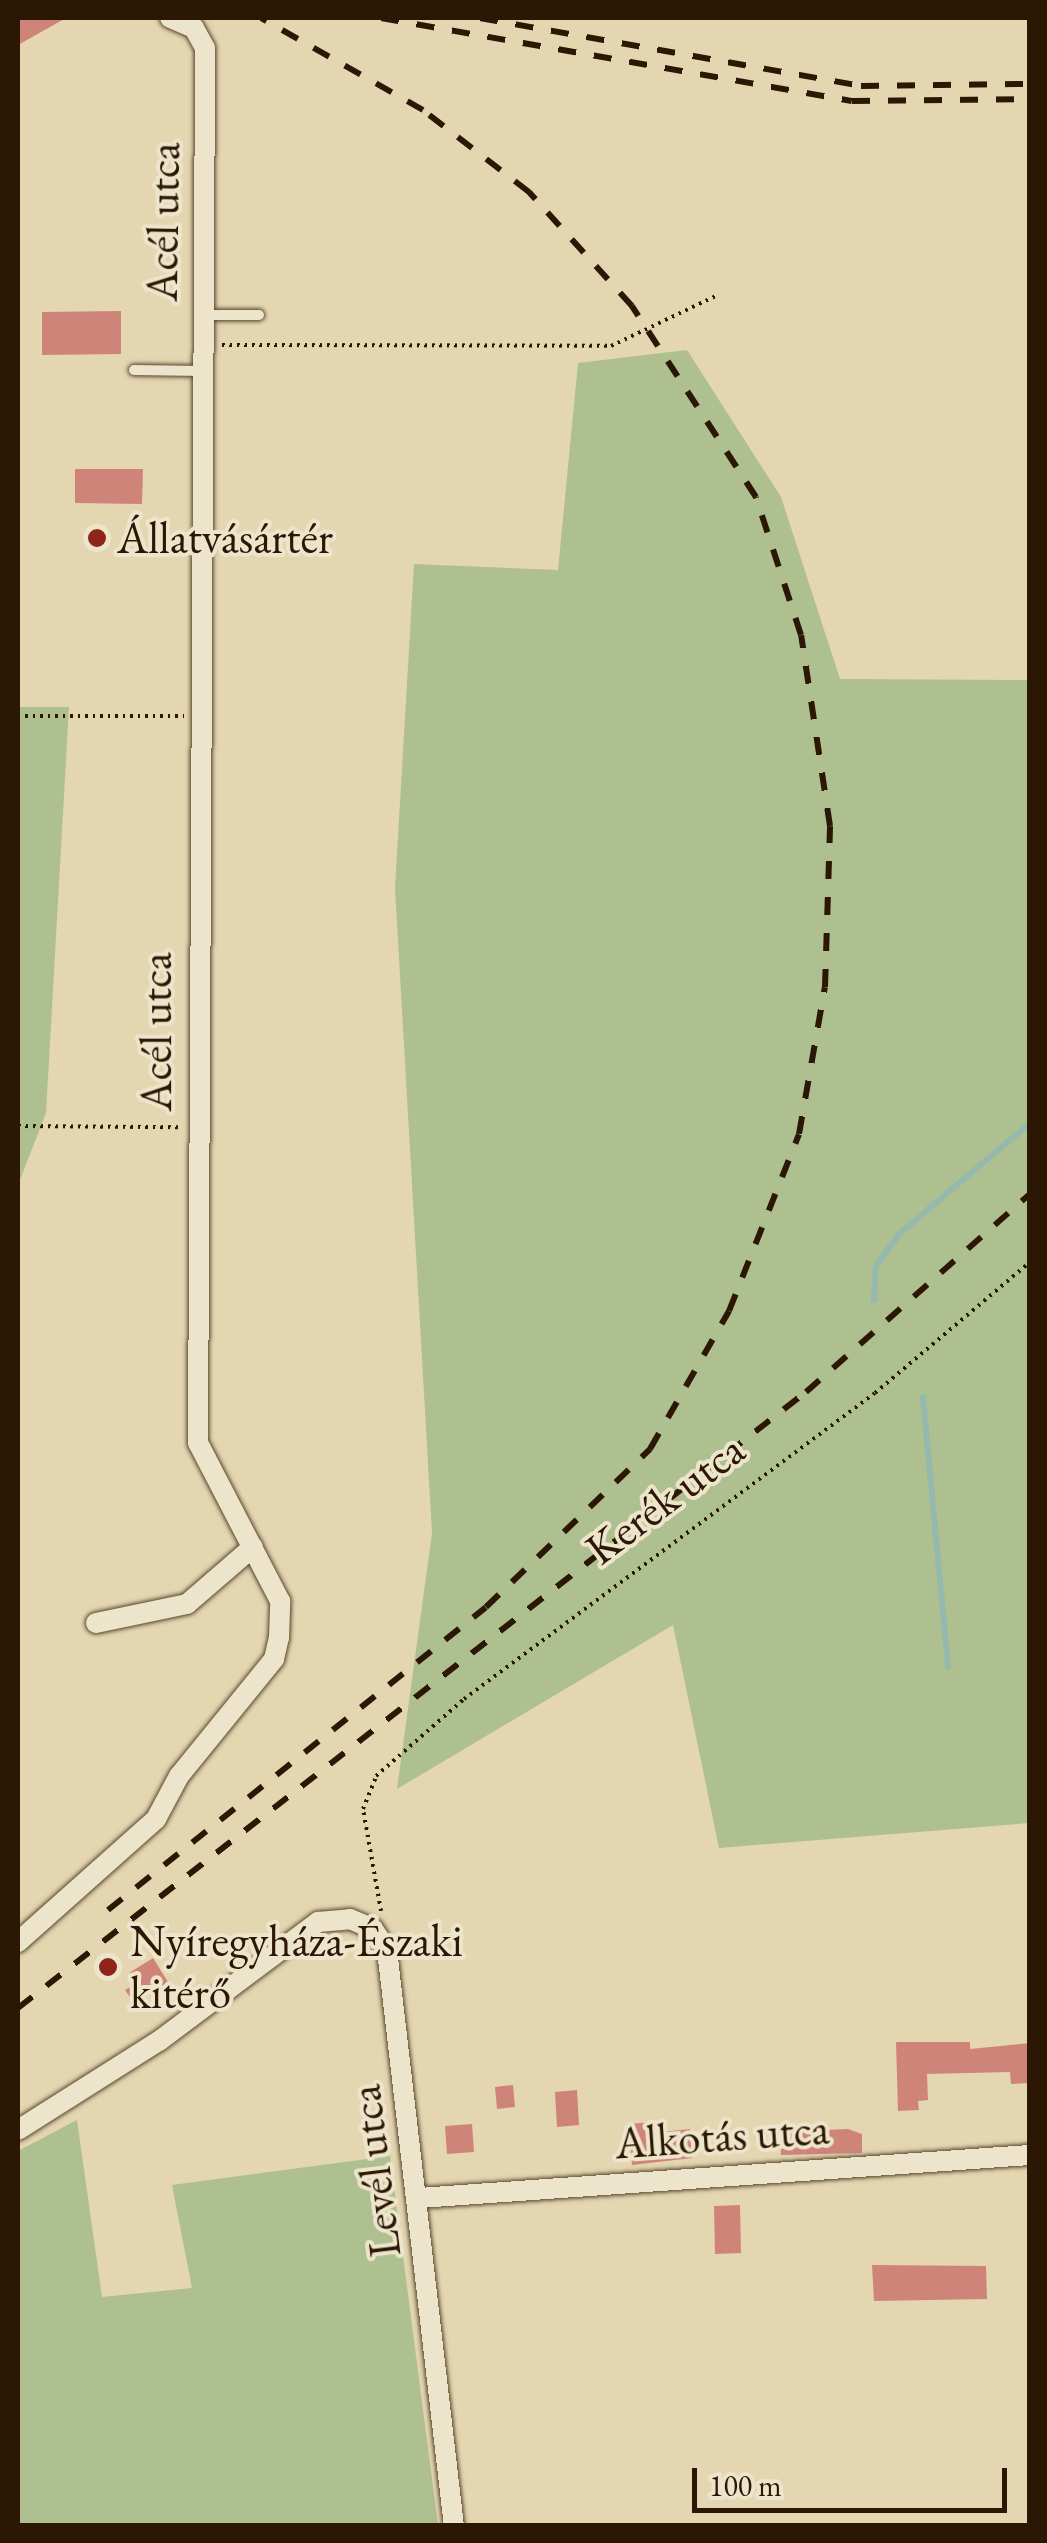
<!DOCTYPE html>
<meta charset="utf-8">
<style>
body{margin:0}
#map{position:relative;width:1047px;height:2543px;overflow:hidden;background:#e4d6b0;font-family:"EB Garamond",serif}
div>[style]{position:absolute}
.green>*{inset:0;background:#aebf90}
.stream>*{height:6px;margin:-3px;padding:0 3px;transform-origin:3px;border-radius:3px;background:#95b9ac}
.building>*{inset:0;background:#cf8479}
.path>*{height:4px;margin-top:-2px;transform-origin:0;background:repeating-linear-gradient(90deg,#2b1703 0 2.5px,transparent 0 7.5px)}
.roads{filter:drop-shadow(0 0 2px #59472e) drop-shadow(0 0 2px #59472e)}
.lane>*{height:10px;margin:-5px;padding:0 5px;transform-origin:5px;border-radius:5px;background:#ede4cc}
.street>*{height:20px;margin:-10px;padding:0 10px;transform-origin:10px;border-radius:10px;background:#ede4cc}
.rail>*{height:6px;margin-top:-3px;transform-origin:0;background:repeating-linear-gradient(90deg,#2b1703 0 18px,transparent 0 36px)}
.dots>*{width:28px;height:28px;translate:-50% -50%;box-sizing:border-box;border:5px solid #ede4cc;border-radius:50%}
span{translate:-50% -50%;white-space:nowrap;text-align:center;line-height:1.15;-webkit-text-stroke:8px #ede4cc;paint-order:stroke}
.street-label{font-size:45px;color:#2b1703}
.poi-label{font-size:45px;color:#2b1703}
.left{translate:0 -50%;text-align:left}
.frame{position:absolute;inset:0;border:20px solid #2b1703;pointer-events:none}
.scale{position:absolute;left:692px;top:2468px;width:315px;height:45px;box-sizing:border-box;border:5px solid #2b1703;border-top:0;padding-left:12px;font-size:30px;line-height:35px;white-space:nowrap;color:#2b1703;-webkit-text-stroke:8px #ede4cc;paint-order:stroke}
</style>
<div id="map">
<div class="green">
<div style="clip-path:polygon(687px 350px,781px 497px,840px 679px,1029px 680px,1029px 1823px,719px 1848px,673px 1625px,397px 1789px,432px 1533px,395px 888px,414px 564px,558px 570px,578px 363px)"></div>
<div style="clip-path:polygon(18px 707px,69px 707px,46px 1113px,18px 1185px)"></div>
<div style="clip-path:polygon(77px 2120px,102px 2297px,192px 2288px,172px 2185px,390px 2156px,438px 2525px,18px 2525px,18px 2151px)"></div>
</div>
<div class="stream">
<div style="left:874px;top:1300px;width:34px;rotate:-87deg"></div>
<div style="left:876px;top:1266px;width:39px;rotate:-54deg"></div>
<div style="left:899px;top:1234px;width:172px;rotate:-40.3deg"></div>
<div style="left:923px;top:1397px;width:271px;rotate:84.7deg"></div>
</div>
<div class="building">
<div style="clip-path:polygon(18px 18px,66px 18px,18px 45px)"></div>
<div style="clip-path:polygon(121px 311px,121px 354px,42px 355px,42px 312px)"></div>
<div style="clip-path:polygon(75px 469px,143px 469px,142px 504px,75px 503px)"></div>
<div style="clip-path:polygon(153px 1958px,168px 1982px,134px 2003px,125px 1990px,136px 1984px,129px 1973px)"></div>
<div style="clip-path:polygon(896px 2042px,970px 2042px,970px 2049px,1030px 2043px,1030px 2083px,1011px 2084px,1010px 2072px,927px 2074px,928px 2100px,918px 2101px,919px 2110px,898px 2111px)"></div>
<div style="clip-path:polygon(513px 2085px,515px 2107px,497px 2109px,495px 2087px)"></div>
<div style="clip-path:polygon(577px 2090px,579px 2125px,557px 2127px,555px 2092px)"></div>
<div style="clip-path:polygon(652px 2122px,653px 2133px,690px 2129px,692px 2158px,632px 2165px,629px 2124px)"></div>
<div style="clip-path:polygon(472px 2124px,474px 2152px,447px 2154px,445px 2126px)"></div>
<div style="clip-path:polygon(848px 2129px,862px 2134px,862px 2153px,781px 2155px,780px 2132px)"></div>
<div style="clip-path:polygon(740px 2205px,741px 2253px,715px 2254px,714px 2206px)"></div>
<div style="clip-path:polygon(872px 2265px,986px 2266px,987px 2299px,874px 2301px)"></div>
</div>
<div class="path">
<div style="left:222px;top:345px;width:389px;rotate:0.1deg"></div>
<div style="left:611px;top:346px;width:116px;rotate:-25.5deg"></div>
<div style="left:18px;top:716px;width:166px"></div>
<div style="left:18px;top:1126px;width:163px;rotate:0.4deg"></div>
<div style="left:381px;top:1911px;width:104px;rotate:-100deg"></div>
<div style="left:363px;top:1809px;width:35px;rotate:-68deg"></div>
<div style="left:376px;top:1776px;width:117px;rotate:-41.2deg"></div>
<div style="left:464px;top:1699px;width:512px;rotate:-36.67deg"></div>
<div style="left:875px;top:1393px;width:203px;rotate:-40.2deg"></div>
</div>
<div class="roads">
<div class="lane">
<div style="left:202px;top:315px;width:57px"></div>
<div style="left:134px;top:370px;width:68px;rotate:0.8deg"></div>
</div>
<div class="street">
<div style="left:96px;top:1623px;width:93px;rotate:-11.8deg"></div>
<div style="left:187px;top:1604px;width:87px;rotate:-40.8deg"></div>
<div style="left:18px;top:1942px;width:185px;rotate:-41.7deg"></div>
<div style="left:156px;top:1819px;width:49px;rotate:-61.9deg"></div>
<div style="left:179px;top:1776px;width:151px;rotate:-50.9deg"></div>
<div style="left:274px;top:1659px;width:22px;rotate:-77deg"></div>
<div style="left:279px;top:1638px;width:37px;rotate:-88deg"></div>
<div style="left:280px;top:1601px;width:178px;rotate:-117.4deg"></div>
<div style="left:198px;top:1443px;width:1395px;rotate:-89.71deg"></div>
<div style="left:205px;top:48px;width:23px;rotate:-119deg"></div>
<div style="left:194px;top:28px;width:26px;rotate:-157deg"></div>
<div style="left:18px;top:2130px;width:167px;rotate:-32.3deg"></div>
<div style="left:159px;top:2041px;width:199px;rotate:-36.8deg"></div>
<div style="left:318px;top:1922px;width:32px;rotate:-5deg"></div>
<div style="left:350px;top:1919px;width:25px;rotate:23deg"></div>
<div style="left:373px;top:1929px;width:25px;rotate:56deg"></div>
<div style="left:387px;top:1950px;width:580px;rotate:83.37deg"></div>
<div style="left:419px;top:2198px;width:613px;rotate:-4.03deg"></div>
</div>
</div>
<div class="rail">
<div style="left:381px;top:18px;width:478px;rotate:10deg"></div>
<div style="left:852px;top:101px;width:178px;rotate:-0.6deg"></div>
<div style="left:480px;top:18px;width:387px;rotate:10.1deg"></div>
<div style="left:861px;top:86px;width:169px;rotate:-0.7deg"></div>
<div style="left:108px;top:1910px;width:484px;rotate:-38.7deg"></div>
<div style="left:486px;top:1607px;width:228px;rotate:-43.9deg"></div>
<div style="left:650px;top:1449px;width:159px;rotate:-60.2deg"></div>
<div style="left:729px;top:1311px;width:190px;rotate:-68.4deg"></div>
<div style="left:799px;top:1134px;width:149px;rotate:-80deg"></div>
<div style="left:825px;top:987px;width:161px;rotate:-88.2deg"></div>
<div style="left:830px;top:826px;width:193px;rotate:-98.6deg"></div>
<div style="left:801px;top:635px;width:145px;rotate:-108.1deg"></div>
<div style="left:756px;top:497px;width:228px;rotate:-123deg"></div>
<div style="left:632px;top:306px;width:154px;rotate:-132.1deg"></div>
<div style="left:529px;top:192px;width:134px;rotate:-142.3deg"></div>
<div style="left:423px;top:110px;width:186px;rotate:-150.4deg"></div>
<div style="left:18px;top:2008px;width:1000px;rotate:-38.02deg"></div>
<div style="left:806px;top:1392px;width:299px;rotate:-41.5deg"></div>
</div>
<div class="dots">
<div style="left:97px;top:538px;background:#8f2418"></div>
<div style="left:108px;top:1967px;background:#8f2418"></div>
</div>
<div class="street-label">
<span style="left:163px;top:222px;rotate:-89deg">Acél utca</span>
<span style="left:156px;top:1032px;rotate:-90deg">Acél utca</span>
<span style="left:665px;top:1499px;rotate:-37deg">Kerék utca</span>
<span style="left:722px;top:2136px;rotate:-4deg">Alkotás utca</span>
<span style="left:375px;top:2171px;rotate:-97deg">Levél utca</span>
</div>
<div class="poi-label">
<span class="left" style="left:117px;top:538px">Állatvásártér</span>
<span class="left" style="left:130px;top:1967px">Nyíregyháza-Északi<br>kitérő</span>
</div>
<div class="frame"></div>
<div class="scale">100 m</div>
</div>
